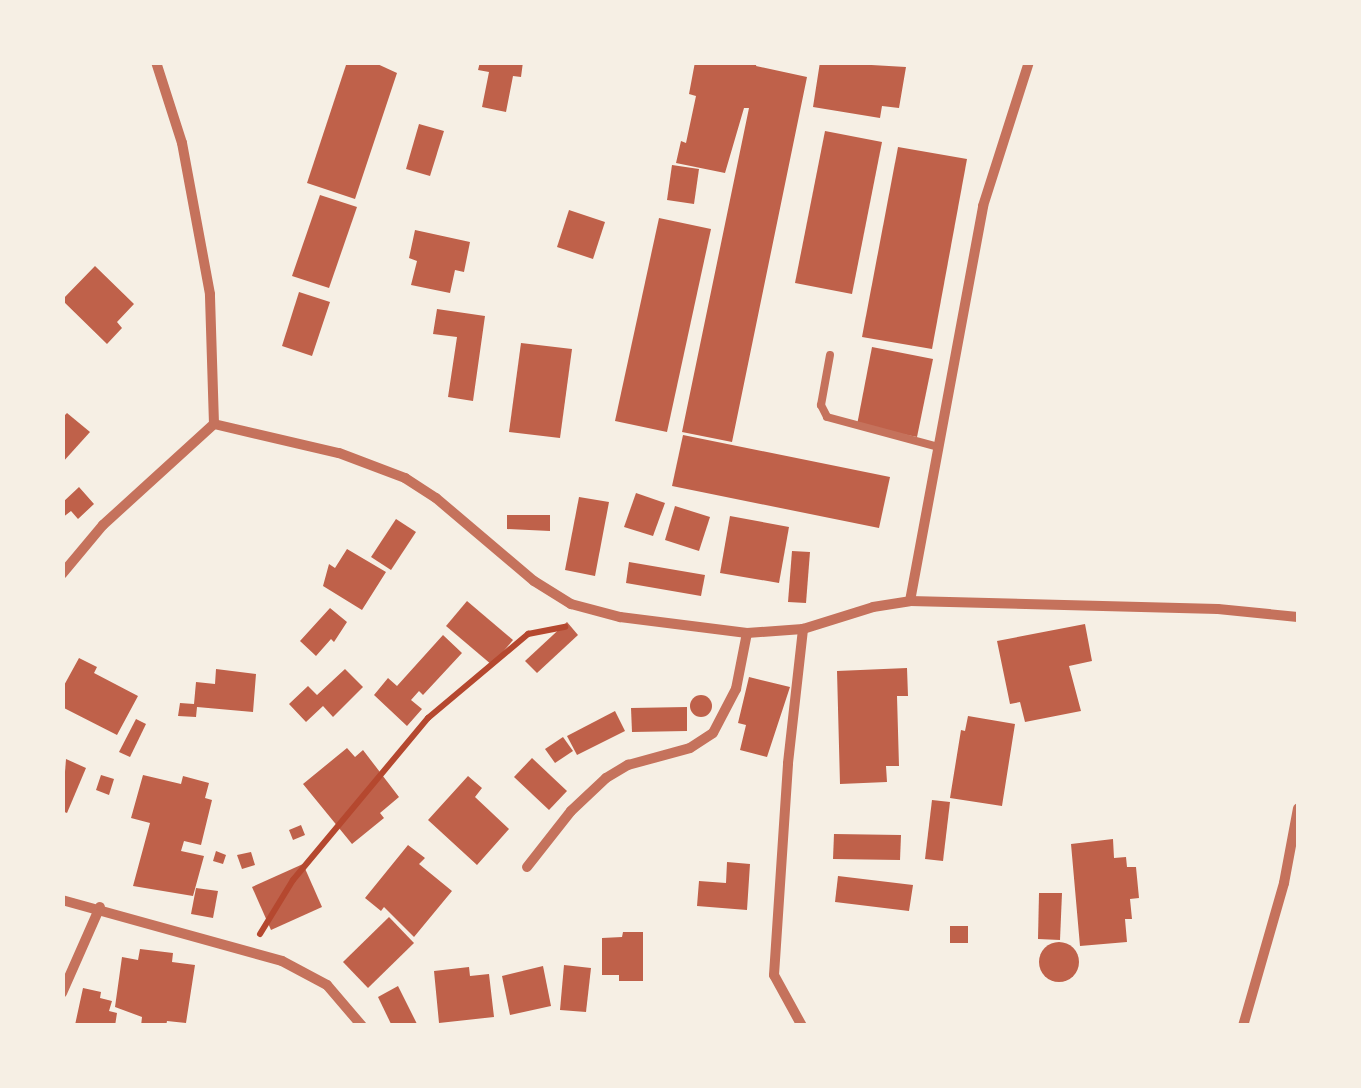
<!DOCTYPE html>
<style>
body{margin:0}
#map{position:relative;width:1361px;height:1088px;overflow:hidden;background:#f6efe4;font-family:"Source Sans 3",sans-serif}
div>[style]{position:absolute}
.building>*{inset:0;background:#bf614a}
.round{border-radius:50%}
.path>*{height:6px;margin:-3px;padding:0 3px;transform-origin:3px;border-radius:3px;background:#b5482f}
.service>*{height:8px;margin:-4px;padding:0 4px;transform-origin:4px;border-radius:4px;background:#c5725c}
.minor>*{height:10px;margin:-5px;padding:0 5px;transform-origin:5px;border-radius:5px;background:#c5725c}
span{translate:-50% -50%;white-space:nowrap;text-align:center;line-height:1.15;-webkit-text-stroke:8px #f6efe4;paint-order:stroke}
.frame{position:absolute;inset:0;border:65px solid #f6efe4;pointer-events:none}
</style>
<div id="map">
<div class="building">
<div style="clip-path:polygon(347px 62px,373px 62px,397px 73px,355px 199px,307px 183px)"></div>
<div style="clip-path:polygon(480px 62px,523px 62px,521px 77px,513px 76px,506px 112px,482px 107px,489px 72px,478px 70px)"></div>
<div style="clip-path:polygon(695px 62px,757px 62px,756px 66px,807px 77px,732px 442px,682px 432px,749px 108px,744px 108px,725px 173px,676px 163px,681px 141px,686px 143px,696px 96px,689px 94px)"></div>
<div style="clip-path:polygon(820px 62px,906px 67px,899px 108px,882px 106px,880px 118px,813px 107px)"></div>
<div style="clip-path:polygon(419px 124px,444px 131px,430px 176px,406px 169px)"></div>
<div style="clip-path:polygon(825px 131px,882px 142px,852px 294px,795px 283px)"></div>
<div style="clip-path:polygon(898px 147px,967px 159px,932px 349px,862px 337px)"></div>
<div style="clip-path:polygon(672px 165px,699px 169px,694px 204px,667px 200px)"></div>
<div style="clip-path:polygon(320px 195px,357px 207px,329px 288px,292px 276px)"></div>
<div style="clip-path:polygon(569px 210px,605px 222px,593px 259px,557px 247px)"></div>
<div style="clip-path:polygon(659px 218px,711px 229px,667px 432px,615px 421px)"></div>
<div style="clip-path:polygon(415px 230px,470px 242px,464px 272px,455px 270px,450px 293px,411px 285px,417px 261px,409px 258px)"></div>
<div style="clip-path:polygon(95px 266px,134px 304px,117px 322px,122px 328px,107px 344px,62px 300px)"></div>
<div style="clip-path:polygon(299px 292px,330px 302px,312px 356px,282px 346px)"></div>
<div style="clip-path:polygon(437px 309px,485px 316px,473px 401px,448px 397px,457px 337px,433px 334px)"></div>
<div style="clip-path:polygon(521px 343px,572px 349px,560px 438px,509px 432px)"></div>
<div style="clip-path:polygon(872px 347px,933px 359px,917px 437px,857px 425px)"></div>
<div style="clip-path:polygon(67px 413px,90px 432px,62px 463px,62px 418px)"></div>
<div style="clip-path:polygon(683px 435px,890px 477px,879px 528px,672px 486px)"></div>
<div style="clip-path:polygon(79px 487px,94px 504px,78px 519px,71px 511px,62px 518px,62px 503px)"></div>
<div style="clip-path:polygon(636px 493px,665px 503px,653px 536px,624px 527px)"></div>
<div style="clip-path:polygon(579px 497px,609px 502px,595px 576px,565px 570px)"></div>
<div style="clip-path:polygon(675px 506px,710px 517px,699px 551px,665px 540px)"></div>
<div style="clip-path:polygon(507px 515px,550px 515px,550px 531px,507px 529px)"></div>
<div style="clip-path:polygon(730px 516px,789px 527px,779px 583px,720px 573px)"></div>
<div style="clip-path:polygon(396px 519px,416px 532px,391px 570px,371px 557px)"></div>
<div style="clip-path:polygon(347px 549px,386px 572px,362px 610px,323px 586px,329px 564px,335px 568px)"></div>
<div style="clip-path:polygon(792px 551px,810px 552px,806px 603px,788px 602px)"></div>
<div style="clip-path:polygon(629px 562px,705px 575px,701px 596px,626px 583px)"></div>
<div style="clip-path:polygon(467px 601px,513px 640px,492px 665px,446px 626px)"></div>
<div style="clip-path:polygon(330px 608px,347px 622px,334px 642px,331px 639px,316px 656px,300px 641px)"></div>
<div style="clip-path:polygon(567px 622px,578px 635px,537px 673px,525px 661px)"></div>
<div style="clip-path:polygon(1085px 624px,1092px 661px,1069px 666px,1081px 711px,1025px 722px,1020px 702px,1010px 704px,997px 641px)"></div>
<div style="clip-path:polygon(443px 635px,462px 653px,423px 695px,419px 691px,411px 700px,422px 709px,407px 726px,374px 695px,388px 678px,397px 686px)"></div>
<div style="clip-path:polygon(79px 658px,97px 667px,94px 673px,138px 696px,117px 735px,62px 707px,62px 689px)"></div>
<div style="clip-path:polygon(907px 668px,908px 696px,897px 696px,899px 766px,886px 766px,887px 782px,840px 784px,837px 671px)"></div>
<div style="clip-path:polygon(216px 669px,256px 674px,253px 712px,197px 707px,196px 717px,178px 716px,180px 703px,194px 704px,196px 682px,215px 684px)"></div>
<div style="clip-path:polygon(345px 669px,363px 687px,333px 717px,323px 706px,306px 722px,289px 704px,308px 686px,317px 695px)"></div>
<div style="clip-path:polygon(749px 677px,790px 687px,767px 757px,740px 750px,746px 725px,738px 723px)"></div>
<div class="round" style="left:690px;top:695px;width:22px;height:22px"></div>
<div style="clip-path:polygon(687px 707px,687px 731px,632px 732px,631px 708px)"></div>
<div style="clip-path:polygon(615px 711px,625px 731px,577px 755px,567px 736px)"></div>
<div style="clip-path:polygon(968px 716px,1015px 724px,1002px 806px,950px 798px,961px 730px,965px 731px)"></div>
<div style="clip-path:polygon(136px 719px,146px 724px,130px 757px,119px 752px)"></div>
<div style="clip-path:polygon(563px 737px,573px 751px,555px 763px,545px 749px)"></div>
<div style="clip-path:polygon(347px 748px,355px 757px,363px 750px,399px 797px,380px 813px,384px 818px,352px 844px,303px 784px)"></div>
<div style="clip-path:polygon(532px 758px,567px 791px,549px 810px,514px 777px)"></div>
<div style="clip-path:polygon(66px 759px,86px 768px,67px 813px,62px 811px)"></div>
<div style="clip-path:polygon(101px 775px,114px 779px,109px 795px,96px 790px)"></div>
<div style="clip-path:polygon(143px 775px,181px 784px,183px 776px,209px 783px,205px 798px,212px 800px,201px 845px,184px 841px,181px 851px,204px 856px,193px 896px,133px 886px,150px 823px,131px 818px)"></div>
<div style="clip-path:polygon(468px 776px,482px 788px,475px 797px,509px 829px,477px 865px,428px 820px)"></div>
<div style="clip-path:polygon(932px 800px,950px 802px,943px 861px,925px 859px)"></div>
<div style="clip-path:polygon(301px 825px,305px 835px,293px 840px,289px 830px)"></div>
<div style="clip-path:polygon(834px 834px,901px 835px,900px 860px,833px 859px)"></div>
<div style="clip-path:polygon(1113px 839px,1114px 858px,1126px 857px,1127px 867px,1136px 867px,1139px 898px,1130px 899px,1132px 919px,1125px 919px,1127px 942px,1080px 946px,1071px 844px)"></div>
<div style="clip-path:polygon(408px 845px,425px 858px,419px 864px,452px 891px,414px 937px,384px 907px,381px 911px,365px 898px)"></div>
<div style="clip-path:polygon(216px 851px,226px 855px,223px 864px,213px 861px)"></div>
<div style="clip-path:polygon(251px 852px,255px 865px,242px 869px,237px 855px)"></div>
<div style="clip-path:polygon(727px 862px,750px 864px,747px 910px,697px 906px,699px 881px,726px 883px)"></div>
<div style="clip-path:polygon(303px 864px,322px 907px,271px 930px,252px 887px)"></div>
<div style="clip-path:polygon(838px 876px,913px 885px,909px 911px,835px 902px)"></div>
<div style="clip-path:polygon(196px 888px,218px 891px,213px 918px,191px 914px)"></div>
<div style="clip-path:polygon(1039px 893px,1062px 893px,1060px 940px,1038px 939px)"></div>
<div style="clip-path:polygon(389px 917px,414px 943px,368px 988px,343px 962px)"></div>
<div style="clip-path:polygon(950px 926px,968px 926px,968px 943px,950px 943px)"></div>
<div style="clip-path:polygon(623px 932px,643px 932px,643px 981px,619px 981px,619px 975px,602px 975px,602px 938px,622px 937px)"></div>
<div class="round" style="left:1039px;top:942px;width:40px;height:40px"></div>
<div style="clip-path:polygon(140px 949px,173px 953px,172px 962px,195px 965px,186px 1023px,167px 1021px,166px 1026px,141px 1026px,142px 1017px,115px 1007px,122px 957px,138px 960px)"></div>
<div style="clip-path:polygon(564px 965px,591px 968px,586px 1012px,560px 1010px)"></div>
<div style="clip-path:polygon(543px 966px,551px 1006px,510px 1015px,502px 976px)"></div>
<div style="clip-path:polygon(469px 967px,470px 976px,489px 974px,494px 1017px,439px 1023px,434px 971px)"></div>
<div style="clip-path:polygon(398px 986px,418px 1026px,392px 1026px,378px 997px)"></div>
<div style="clip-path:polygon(83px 988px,101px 992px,100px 998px,112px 1001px,109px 1011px,117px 1013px,115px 1026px,75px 1025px)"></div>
</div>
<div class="path">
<div style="left:260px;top:934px;width:63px;rotate:-58.6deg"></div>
<div style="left:293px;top:880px;width:211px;rotate:-50.2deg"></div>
<div style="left:428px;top:718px;width:131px;rotate:-40deg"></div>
<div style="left:528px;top:634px;width:38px;rotate:-11deg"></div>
</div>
<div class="service">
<div style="left:830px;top:355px;width:51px;rotate:100.2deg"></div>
<div style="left:821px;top:405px;width:13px;rotate:63deg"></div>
<div style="left:827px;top:417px;width:115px;rotate:15.1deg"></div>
</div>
<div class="minor">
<div style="left:214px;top:424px;width:128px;rotate:13.1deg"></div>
<div style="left:339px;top:453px;width:71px;rotate:20.7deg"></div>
<div style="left:405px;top:478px;width:37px;rotate:33deg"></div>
<div style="left:436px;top:498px;width:128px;rotate:40.3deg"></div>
<div style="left:534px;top:581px;width:44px;rotate:31.9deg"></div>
<div style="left:571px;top:604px;width:51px;rotate:14.9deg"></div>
<div style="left:620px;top:617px;width:128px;rotate:7.2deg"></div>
<div style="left:747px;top:633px;width:56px;rotate:-4.1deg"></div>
<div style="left:803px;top:629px;width:73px;rotate:-17.4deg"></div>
<div style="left:873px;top:607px;width:37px;rotate:-9deg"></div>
<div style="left:910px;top:601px;width:308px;rotate:1.5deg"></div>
<div style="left:1218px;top:609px;width:80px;rotate:5.7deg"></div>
<div style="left:62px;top:574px;width:64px;rotate:-50.1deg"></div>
<div style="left:103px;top:525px;width:150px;rotate:-42.3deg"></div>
<div style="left:214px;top:424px;width:130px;rotate:-91.8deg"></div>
<div style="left:210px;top:294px;width:154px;rotate:-100.5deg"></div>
<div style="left:182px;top:143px;width:85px;rotate:-107.8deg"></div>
<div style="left:910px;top:601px;width:402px;rotate:-79.5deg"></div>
<div style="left:983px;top:206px;width:151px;rotate:-72.3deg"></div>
<div style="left:527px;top:867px;width:71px;rotate:-51.8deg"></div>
<div style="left:571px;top:811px;width:48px;rotate:-43.3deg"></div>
<div style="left:606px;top:778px;width:26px;rotate:-31deg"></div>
<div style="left:628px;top:765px;width:64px;rotate:-15.3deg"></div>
<div style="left:690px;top:748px;width:27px;rotate:-33deg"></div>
<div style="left:713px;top:733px;width:50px;rotate:-62.4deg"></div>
<div style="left:736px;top:689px;width:57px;rotate:-78.9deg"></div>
<div style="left:62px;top:900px;width:228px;rotate:15.5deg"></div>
<div style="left:282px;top:961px;width:51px;rotate:28.1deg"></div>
<div style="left:327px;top:985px;width:54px;rotate:49.5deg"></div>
<div style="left:62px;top:993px;width:94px;rotate:-66.2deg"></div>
<div style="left:802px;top:1026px;width:58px;rotate:-118.8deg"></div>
<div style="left:774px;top:975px;width:212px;rotate:-86.2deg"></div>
<div style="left:788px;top:763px;width:135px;rotate:-83.6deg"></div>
<div style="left:1243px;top:1026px;width:149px;rotate:-74deg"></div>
<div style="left:1284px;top:883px;width:76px;rotate:-79.4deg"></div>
</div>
<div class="frame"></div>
</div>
